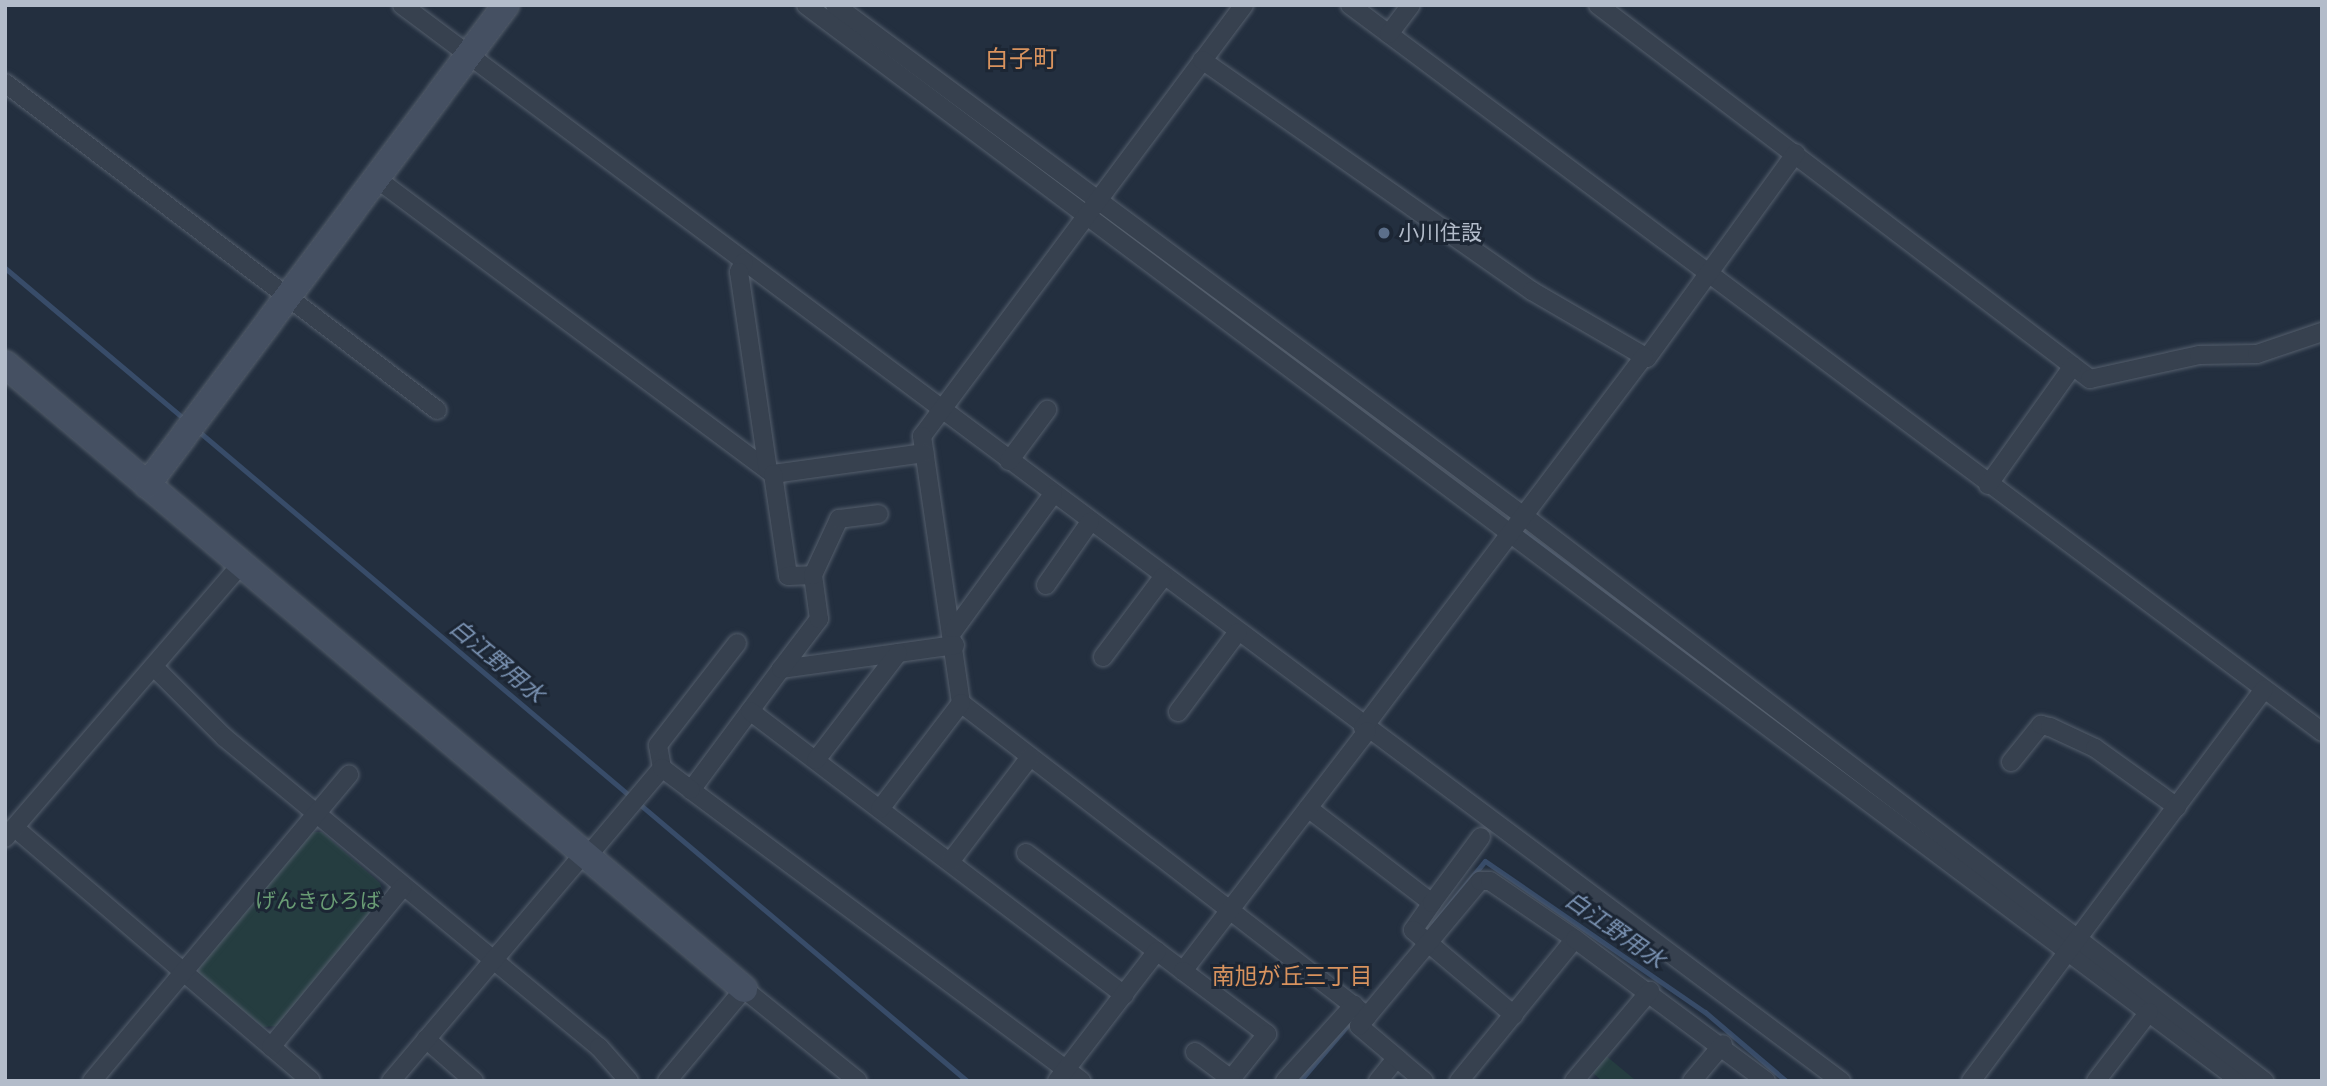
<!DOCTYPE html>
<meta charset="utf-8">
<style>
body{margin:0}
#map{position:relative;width:2327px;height:1086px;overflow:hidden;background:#232f3f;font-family:Rubik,"Noto Sans JP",sans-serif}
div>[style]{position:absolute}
.green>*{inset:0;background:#253d40}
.stream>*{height:5px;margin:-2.5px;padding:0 2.5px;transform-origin:2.5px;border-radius:2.5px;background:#384c69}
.roads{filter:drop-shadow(0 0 2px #555f6d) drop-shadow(0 0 2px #555f6d)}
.street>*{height:18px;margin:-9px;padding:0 9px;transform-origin:9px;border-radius:9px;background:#37414f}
.secondary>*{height:26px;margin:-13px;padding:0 13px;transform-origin:13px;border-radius:13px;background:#455062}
.dots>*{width:19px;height:19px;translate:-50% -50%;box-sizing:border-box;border:4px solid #1c2634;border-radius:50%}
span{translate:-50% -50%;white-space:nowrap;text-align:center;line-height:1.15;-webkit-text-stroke:6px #1c2634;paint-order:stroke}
.poi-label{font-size:21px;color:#b3bcca}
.left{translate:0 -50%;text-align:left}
.park-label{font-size:21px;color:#699c74}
.water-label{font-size:23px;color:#7a92b2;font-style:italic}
.neighbourhood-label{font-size:23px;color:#d9935e}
.quarter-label{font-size:24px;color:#d9935e}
.frame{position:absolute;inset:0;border:7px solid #b3bcca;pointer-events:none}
</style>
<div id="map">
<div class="green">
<div style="clip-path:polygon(309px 832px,322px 832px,380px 883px,385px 900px,278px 1026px,263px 1027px,199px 974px,198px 965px)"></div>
<div style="clip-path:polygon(1605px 1055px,1634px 1079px,1632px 1081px,1602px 1081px,1591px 1071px)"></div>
</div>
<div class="stream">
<div style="left:5px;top:268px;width:238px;rotate:40.1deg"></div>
<div style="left:197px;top:430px;width:1008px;rotate:40.21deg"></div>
<div style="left:1519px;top:529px;width:474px;rotate:36.8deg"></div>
<div style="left:1434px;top:923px;width:80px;rotate:-50.6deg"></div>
<div style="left:1485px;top:861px;width:267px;rotate:34.5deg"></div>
<div style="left:1705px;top:1012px;width:106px;rotate:40.4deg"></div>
<div style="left:1300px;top:1081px;width:80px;rotate:-49.6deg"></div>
</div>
<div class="roads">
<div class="street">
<div style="left:402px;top:5px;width:1797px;rotate:36.79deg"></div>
<div style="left:806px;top:5px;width:1793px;rotate:36.88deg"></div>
<div style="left:835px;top:5px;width:859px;rotate:36.58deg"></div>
<div style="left:1525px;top:517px;width:930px;rotate:37.35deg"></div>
<div style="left:1244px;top:5px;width:538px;rotate:126.76deg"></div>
<div style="left:922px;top:436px;width:270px;rotate:81.7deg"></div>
<div style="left:961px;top:703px;width:513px;rotate:37.63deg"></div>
<div style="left:1350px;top:5px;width:1214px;rotate:36.79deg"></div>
<div style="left:1598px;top:5px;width:618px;rotate:37.24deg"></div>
<div style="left:2090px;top:379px;width:112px;rotate:-12.4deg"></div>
<div style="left:2199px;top:355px;width:58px;rotate:-1deg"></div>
<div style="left:2257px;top:354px;width:69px;rotate:-18.7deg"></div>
<div style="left:1389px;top:34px;width:36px;rotate:-53deg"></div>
<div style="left:1202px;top:60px;width:403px;rotate:35deg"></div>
<div style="left:1532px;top:291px;width:133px;rotate:30.2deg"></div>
<div style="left:1647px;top:358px;width:253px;rotate:-54deg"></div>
<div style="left:5px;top:83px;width:542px;rotate:37.12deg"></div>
<div style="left:377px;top:179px;width:494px;rotate:36.7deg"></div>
<div style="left:773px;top:474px;width:153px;rotate:-7.9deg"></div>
<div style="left:744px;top:262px;width:11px;rotate:117deg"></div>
<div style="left:739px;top:272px;width:200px;rotate:81.7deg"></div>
<div style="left:1009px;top:461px;width:64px;rotate:-53.3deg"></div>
<div style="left:773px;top:474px;width:103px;rotate:81.6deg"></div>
<div style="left:788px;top:576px;width:25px;rotate:-2deg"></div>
<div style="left:1988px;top:485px;width:146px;rotate:-54.5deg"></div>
<div style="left:1046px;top:585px;width:77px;rotate:-55.1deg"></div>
<div style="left:954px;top:630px;width:168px;rotate:-53.9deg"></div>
<div style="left:955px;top:645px;width:176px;rotate:172.1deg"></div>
<div style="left:781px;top:669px;width:151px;rotate:126.6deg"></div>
<div style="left:691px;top:790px;width:487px;rotate:36.7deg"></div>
<div style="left:1103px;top:657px;width:100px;rotate:-53.1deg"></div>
<div style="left:155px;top:668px;width:98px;rotate:45deg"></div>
<div style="left:224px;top:737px;width:487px;rotate:39.6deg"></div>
<div style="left:599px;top:1047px;width:45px;rotate:48.6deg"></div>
<div style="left:781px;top:669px;width:63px;rotate:-52.8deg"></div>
<div style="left:819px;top:619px;width:44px;rotate:-97.8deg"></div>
<div style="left:813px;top:575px;width:62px;rotate:-65.1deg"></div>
<div style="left:839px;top:519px;width:40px;rotate:-7.1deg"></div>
<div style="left:750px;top:711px;width:470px;rotate:37.2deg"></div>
<div style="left:1178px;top:712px;width:99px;rotate:-53.2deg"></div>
<div style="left:1363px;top:728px;width:466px;rotate:-52.9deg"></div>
<div style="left:816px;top:760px;width:135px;rotate:-52.5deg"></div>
<div style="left:2011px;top:762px;width:48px;rotate:-51deg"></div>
<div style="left:2041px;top:725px;width:9px;rotate:13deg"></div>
<div style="left:2050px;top:727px;width:50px;rotate:25deg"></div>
<div style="left:2095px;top:748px;width:101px;rotate:35.7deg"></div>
<div style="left:662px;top:768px;width:23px;rotate:-100deg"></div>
<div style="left:658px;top:745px;width:129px;rotate:-52.2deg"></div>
<div style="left:1308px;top:808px;width:156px;rotate:37.5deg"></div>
<div style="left:1432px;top:903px;width:33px;rotate:125deg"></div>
<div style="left:1413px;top:930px;width:132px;rotate:40.1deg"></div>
<div style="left:880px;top:809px;width:133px;rotate:-52.6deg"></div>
<div style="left:15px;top:828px;width:389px;rotate:40.5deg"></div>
<div style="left:5px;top:838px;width:359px;rotate:-49.2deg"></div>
<div style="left:1026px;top:853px;width:196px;rotate:36.9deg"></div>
<div style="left:1183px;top:971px;width:302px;rotate:-52.5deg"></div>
<div style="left:586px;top:858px;width:118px;rotate:-49.8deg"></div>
<div style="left:662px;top:768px;width:36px;rotate:37deg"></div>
<div style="left:950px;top:862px;width:132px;rotate:-52.7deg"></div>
<div style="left:1432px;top:903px;width:82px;rotate:-53.4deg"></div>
<div style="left:1183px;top:971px;width:105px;rotate:36.9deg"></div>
<div style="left:1267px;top:1034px;width:58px;rotate:128.7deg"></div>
<div style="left:1231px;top:1079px;width:45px;rotate:-143.1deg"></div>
<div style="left:426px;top:1039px;width:64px;rotate:41.2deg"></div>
<div style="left:271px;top:1047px;width:207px;rotate:-50.5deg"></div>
<div style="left:92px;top:1081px;width:400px;rotate:-50deg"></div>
<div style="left:391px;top:1081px;width:297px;rotate:-49.7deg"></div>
<div style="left:667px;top:1081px;width:120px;rotate:-50.1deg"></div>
<div style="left:744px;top:989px;width:146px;rotate:38.9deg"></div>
<div style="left:1057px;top:1081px;width:164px;rotate:-52.4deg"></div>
<div style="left:1285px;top:1081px;width:103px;rotate:-47.8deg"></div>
<div style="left:1378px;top:1081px;width:28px;rotate:-51deg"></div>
<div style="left:1424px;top:1081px;width:85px;rotate:-139.8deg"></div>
<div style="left:1359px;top:1026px;width:189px;rotate:-50.2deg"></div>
<div style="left:1480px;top:881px;width:10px"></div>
<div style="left:1490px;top:881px;width:103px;rotate:34.3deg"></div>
<div style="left:1459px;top:1081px;width:183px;rotate:-50.8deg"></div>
<div style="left:1575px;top:939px;width:238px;rotate:36.6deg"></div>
<div style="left:1574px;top:1081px;width:118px;rotate:-49.8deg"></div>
<div style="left:1692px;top:1081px;width:48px;rotate:-50deg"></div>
<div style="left:1971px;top:1081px;width:489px;rotate:-53.2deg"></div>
<div style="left:2096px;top:1081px;width:87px;rotate:-52.5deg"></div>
</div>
<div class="secondary">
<div style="left:5px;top:364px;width:968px;rotate:40.22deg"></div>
<div style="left:147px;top:485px;width:599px;rotate:-53.21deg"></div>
</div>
</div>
<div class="dots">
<div style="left:1384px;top:233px;background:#5c6f8a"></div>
</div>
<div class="poi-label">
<span class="left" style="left:1398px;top:233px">小川住設</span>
</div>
<div class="park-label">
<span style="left:318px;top:901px">げんきひろば</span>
</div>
<div class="water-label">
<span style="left:497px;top:661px;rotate:40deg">白江野用水</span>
<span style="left:1615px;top:930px;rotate:35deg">白江野用水</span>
</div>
<div class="neighbourhood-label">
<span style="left:1292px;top:976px">南旭が丘三丁目</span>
</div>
<div class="quarter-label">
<span style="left:1021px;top:60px">白子町</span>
</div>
<div class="frame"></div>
</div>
